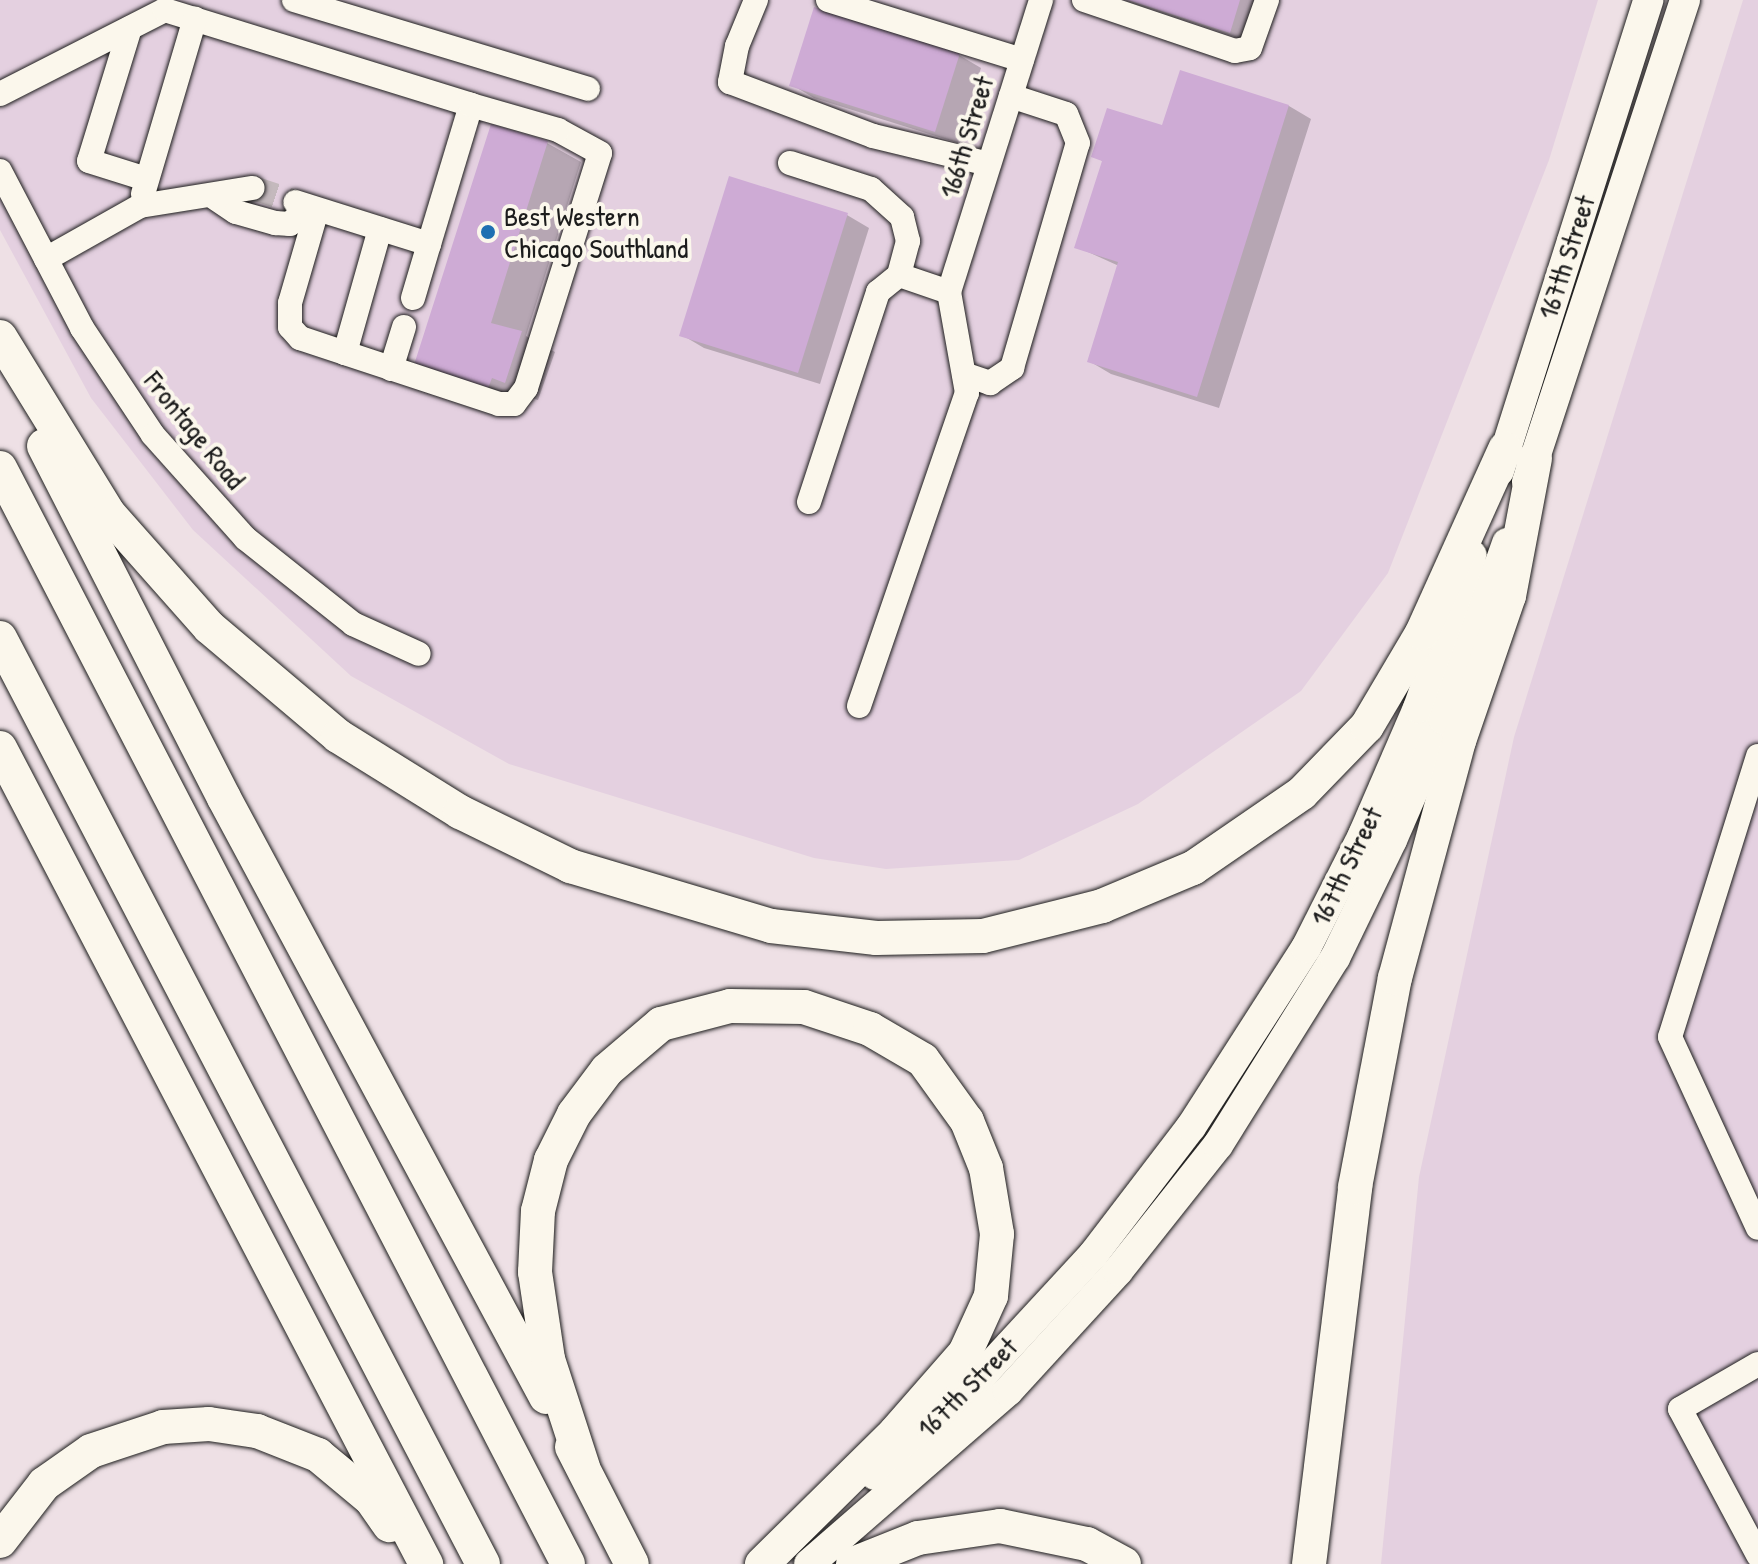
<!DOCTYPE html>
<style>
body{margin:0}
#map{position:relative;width:1758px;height:1564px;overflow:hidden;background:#eee0e5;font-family:"Patrick Hand",sans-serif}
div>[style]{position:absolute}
.built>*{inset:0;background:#e4d0e0}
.shadow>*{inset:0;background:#0003}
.building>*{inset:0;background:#ceabd5}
.minor-tunnel>*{height:24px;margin-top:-12px;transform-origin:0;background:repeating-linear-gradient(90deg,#c4b9bd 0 24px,transparent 0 36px)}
.roads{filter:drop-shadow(0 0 2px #1c1c1c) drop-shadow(0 0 2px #1c1c1c)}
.minor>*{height:24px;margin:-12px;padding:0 12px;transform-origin:12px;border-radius:12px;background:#fbf7ec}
.major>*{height:30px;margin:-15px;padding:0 15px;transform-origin:15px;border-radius:15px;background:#fbf7ec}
.highway>*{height:34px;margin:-17px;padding:0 17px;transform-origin:17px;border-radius:17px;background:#fbf7ec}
.dots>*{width:22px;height:22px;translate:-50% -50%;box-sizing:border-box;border:4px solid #fbf7ec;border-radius:50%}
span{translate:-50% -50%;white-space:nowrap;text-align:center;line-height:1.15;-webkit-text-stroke:8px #fbf7ec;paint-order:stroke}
.street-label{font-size:28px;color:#1c1c1c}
.poi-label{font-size:28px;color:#1c1c1c}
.left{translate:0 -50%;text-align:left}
</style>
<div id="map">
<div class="built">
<div style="clip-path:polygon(0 0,1598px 0,1549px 160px,1388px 573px,1301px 691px,1138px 804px,1019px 860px,886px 869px,814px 858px,509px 764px,351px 676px,193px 530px,91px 398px,0 230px)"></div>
<div style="clip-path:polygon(1743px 0,1758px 0,1758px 1564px,1381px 1564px,1419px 1177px,1514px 737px)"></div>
</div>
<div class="shadow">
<div style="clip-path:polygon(1124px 0,1260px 0,1247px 41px)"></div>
<div style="clip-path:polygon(959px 55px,981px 68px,958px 143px,814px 98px,792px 85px)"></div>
<div style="clip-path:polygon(1181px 72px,1289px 106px,1311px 119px,1219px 408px,1111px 374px,1089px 361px,1119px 266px,1077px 247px,1104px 162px,1094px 156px,1164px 128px)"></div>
<div style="clip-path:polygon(492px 126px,547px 143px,581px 162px,526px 336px,555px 352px,538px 400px,525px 396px,521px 409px,416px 368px)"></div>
<div style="clip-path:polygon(847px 215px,869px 228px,820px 384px,704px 348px,682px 335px)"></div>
</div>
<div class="building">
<div style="clip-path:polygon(1128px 0,1240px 0,1230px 33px)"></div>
<div style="clip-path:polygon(814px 7px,960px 53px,935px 132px,789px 86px)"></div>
<div style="clip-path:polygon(1180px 70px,1289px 105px,1197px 397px,1087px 362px,1118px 262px,1074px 248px,1102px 161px,1091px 157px,1107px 108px,1162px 125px)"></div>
<div style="clip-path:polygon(491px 124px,548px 141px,491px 323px,522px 331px,505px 383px,492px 378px,487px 391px,413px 368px)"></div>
<div style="clip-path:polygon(729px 176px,848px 213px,798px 373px,679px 336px)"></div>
</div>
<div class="minor-tunnel">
<div style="left:253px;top:188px;width:44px;rotate:18.4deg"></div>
</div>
<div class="roads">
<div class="minor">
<div style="left:294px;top:0;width:307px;rotate:16.8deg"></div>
<div style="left:756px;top:0;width:50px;rotate:112.4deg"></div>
<div style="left:737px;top:46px;width:37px;rotate:101deg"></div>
<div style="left:730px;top:82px;width:153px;rotate:20.7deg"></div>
<div style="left:873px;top:136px;width:119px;rotate:13.6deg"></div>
<div style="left:828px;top:0;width:203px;rotate:17.2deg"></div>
<div style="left:1084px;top:0;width:159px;rotate:18.7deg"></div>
<div style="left:1235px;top:51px;width:15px;rotate:-11deg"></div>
<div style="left:1250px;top:48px;width:51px;rotate:-70.5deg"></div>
<div style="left:130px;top:28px;width:139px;rotate:107.1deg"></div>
<div style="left:89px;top:161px;width:60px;rotate:17.5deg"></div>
<div style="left:0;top:94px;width:185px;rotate:-27deg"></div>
<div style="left:165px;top:10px;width:320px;rotate:17.2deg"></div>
<div style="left:471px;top:105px;width:145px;rotate:106.8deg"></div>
<div style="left:429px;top:244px;width:140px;rotate:-162.6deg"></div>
<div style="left:790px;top:163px;width:85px;rotate:17.8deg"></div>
<div style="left:871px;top:189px;width:42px;rotate:42.1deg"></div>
<div style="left:902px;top:217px;width:25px;rotate:76deg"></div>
<div style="left:908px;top:241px;width:35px;rotate:105deg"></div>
<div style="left:0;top:171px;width:177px;rotate:62.4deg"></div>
<div style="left:82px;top:328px;width:128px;rotate:56.4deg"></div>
<div style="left:153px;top:435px;width:138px;rotate:48.2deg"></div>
<div style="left:245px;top:538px;width:138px;rotate:38.5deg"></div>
<div style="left:353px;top:624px;width:72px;rotate:24.4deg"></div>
<div style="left:143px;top:194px;width:183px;rotate:-73.5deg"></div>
<div style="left:215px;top:198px;width:25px;rotate:34deg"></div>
<div style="left:236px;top:212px;width:41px;rotate:15.8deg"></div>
<div style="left:275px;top:223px;width:15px;rotate:4deg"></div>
<div style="left:290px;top:224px;width:24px;rotate:-45deg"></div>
<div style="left:317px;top:210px;width:97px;rotate:106.2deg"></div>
<div style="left:290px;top:303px;width:24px;rotate:90deg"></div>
<div style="left:290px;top:327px;width:15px;rotate:48deg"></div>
<div style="left:300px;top:338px;width:47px;rotate:18.4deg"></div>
<div style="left:380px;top:229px;width:129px;rotate:105.8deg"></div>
<div style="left:345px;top:353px;width:162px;rotate:18.3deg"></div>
<div style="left:499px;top:404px;width:15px"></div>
<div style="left:514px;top:404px;width:20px;rotate:-53deg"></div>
<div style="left:526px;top:388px;width:246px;rotate:-72.5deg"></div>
<div style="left:600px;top:153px;width:48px;rotate:-151.3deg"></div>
<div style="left:558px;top:130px;width:91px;rotate:-164deg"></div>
<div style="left:46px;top:259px;width:108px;rotate:-29.4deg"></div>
<div style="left:140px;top:206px;width:114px;rotate:-9.1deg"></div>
<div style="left:413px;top:298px;width:56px;rotate:-73.5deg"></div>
<div style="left:391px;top:369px;width:44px;rotate:-72.8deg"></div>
<div style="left:964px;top:374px;width:28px;rotate:19deg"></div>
<div style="left:990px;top:383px;width:27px;rotate:-34deg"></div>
<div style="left:1012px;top:368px;width:234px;rotate:-73.7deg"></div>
<div style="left:1078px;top:143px;width:31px;rotate:-112deg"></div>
<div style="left:1066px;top:114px;width:58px;rotate:-161.9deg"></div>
<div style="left:809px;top:502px;width:221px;rotate:-71.8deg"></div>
<div style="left:878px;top:292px;width:27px;rotate:-39deg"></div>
<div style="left:899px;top:275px;width:53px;rotate:18.8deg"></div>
<div style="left:859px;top:706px;width:331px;rotate:-71deg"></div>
<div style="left:967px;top:393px;width:103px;rotate:-100.1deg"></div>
<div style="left:949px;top:292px;width:306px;rotate:-72.5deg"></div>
<div style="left:1758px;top:756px;width:294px;rotate:107.4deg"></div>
<div style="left:1670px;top:1037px;width:210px;rotate:65.3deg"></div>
<div style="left:1758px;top:1364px;width:90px;rotate:150deg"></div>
<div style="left:1680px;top:1409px;width:166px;rotate:61.9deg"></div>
</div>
<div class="major">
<div style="left:1499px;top:471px;width:494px;rotate:-72.4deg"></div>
<div style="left:1527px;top:482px;width:507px;rotate:-71.85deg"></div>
<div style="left:875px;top:1475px;width:149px;rotate:-43.1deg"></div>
<div style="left:984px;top:1373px;width:161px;rotate:-47.3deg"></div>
<div style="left:1093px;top:1255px;width:161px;rotate:-52.6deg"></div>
<div style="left:1191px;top:1127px;width:213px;rotate:-57.3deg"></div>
<div style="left:1306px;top:948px;width:127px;rotate:-63.2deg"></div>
<div style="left:1363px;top:835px;width:138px;rotate:-66.6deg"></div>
<div style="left:1418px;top:708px;width:162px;rotate:-70.6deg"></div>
<div style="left:809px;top:1564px;width:264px;rotate:-41deg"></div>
<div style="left:1008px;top:1391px;width:163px;rotate:-47.5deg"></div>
<div style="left:1118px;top:1271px;width:161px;rotate:-51.6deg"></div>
<div style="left:1218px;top:1145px;width:221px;rotate:-58deg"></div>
<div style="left:1335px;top:958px;width:131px;rotate:-64.2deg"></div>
<div style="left:1392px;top:840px;width:131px;rotate:-66.6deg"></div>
<div style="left:1444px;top:720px;width:188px;rotate:-70.4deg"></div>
</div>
<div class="highway">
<div style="left:0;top:337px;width:208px;rotate:58.4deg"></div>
<div style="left:109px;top:514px;width:151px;rotate:48.5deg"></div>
<div style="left:209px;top:627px;width:169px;rotate:40.2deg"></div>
<div style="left:338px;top:736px;width:144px;rotate:31.9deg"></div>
<div style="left:460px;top:812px;width:123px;rotate:26.1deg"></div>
<div style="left:570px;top:866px;width:210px;rotate:16.6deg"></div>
<div style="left:771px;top:926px;width:106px;rotate:6.5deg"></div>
<div style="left:876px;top:938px;width:107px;rotate:-1.1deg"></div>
<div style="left:983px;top:936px;width:123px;rotate:-14.1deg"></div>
<div style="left:1102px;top:906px;width:99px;rotate:-22.7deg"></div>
<div style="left:1193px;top:868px;width:132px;rotate:-34.5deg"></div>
<div style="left:1302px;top:793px;width:93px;rotate:-45.9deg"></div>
<div style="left:1367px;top:726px;width:108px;rotate:-59.4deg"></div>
<div style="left:1422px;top:633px;width:202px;rotate:-65.7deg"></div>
<div style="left:44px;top:446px;width:395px;rotate:62.9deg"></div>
<div style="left:224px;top:798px;width:680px;rotate:61.74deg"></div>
<div style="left:0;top:468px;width:1234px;rotate:62.6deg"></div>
<div style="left:0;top:638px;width:1044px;rotate:62.45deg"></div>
<div style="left:0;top:748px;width:921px;rotate:62.43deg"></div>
<div style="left:572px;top:1447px;width:131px;rotate:62.9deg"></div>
<div style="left:583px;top:1467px;width:114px;rotate:-108deg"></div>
<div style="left:548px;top:1359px;width:88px;rotate:-98.5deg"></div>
<div style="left:535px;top:1272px;width:61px;rotate:-87.2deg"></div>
<div style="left:538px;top:1211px;width:53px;rotate:-75.7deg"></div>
<div style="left:551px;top:1160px;width:51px;rotate:-63.4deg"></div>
<div style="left:574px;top:1114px;width:55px;rotate:-53.1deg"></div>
<div style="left:607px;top:1070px;width:71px;rotate:-40.4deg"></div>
<div style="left:661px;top:1024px;width:71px;rotate:-14.6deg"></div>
<div style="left:730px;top:1006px;width:74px;rotate:0.8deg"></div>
<div style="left:804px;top:1007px;width:70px;rotate:18.4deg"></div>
<div style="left:870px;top:1029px;width:61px;rotate:30.3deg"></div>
<div style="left:923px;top:1060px;width:75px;rotate:54.2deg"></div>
<div style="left:967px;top:1121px;width:51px;rotate:68deg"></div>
<div style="left:986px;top:1168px;width:67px;rotate:80.5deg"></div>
<div style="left:997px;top:1234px;width:62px;rotate:95.5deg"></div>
<div style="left:991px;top:1296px;width:63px;rotate:114.5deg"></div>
<div style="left:965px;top:1353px;width:106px;rotate:131.2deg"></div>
<div style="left:895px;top:1433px;width:187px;rotate:135.4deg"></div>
<div style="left:0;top:1541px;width:72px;rotate:-52.3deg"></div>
<div style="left:44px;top:1484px;width:57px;rotate:-35.1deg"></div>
<div style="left:91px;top:1451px;width:76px;rotate:-18.4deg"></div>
<div style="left:163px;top:1427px;width:46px;rotate:-3.7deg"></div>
<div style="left:209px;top:1424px;width:49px;rotate:8.3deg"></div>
<div style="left:257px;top:1431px;width:66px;rotate:21.5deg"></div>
<div style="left:318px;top:1455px;width:69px;rotate:39.7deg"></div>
<div style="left:371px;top:1499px;width:32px;rotate:55deg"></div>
<div style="left:853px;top:1564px;width:70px;rotate:-21.8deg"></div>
<div style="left:918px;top:1538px;width:83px;rotate:-8.3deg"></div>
<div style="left:1000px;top:1526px;width:89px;rotate:11.7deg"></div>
<div style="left:1087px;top:1544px;width:42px;rotate:28.4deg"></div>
<div style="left:1309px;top:1564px;width:380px;rotate:-83deg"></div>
<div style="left:1355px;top:1187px;width:213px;rotate:-79.2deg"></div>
<div style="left:1395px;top:978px;width:245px;rotate:-74.9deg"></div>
<div style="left:1459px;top:741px;width:153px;rotate:-71deg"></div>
<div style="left:1509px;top:596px;width:140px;rotate:-79.3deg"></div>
</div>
</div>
<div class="dots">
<div style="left:488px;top:232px;background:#1f6fb2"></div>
</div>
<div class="street-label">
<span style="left:966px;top:137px;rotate:-73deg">166th Street</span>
<span style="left:1566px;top:257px;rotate:-72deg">167th Street</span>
<span style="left:195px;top:430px;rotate:51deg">Frontage Road</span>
<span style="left:1346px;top:866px;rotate:-64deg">167th Street</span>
<span style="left:967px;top:1387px;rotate:-45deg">167th Street</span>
</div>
<div class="poi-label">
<span class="left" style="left:504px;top:232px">Best Western<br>Chicago Southland</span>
</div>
</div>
